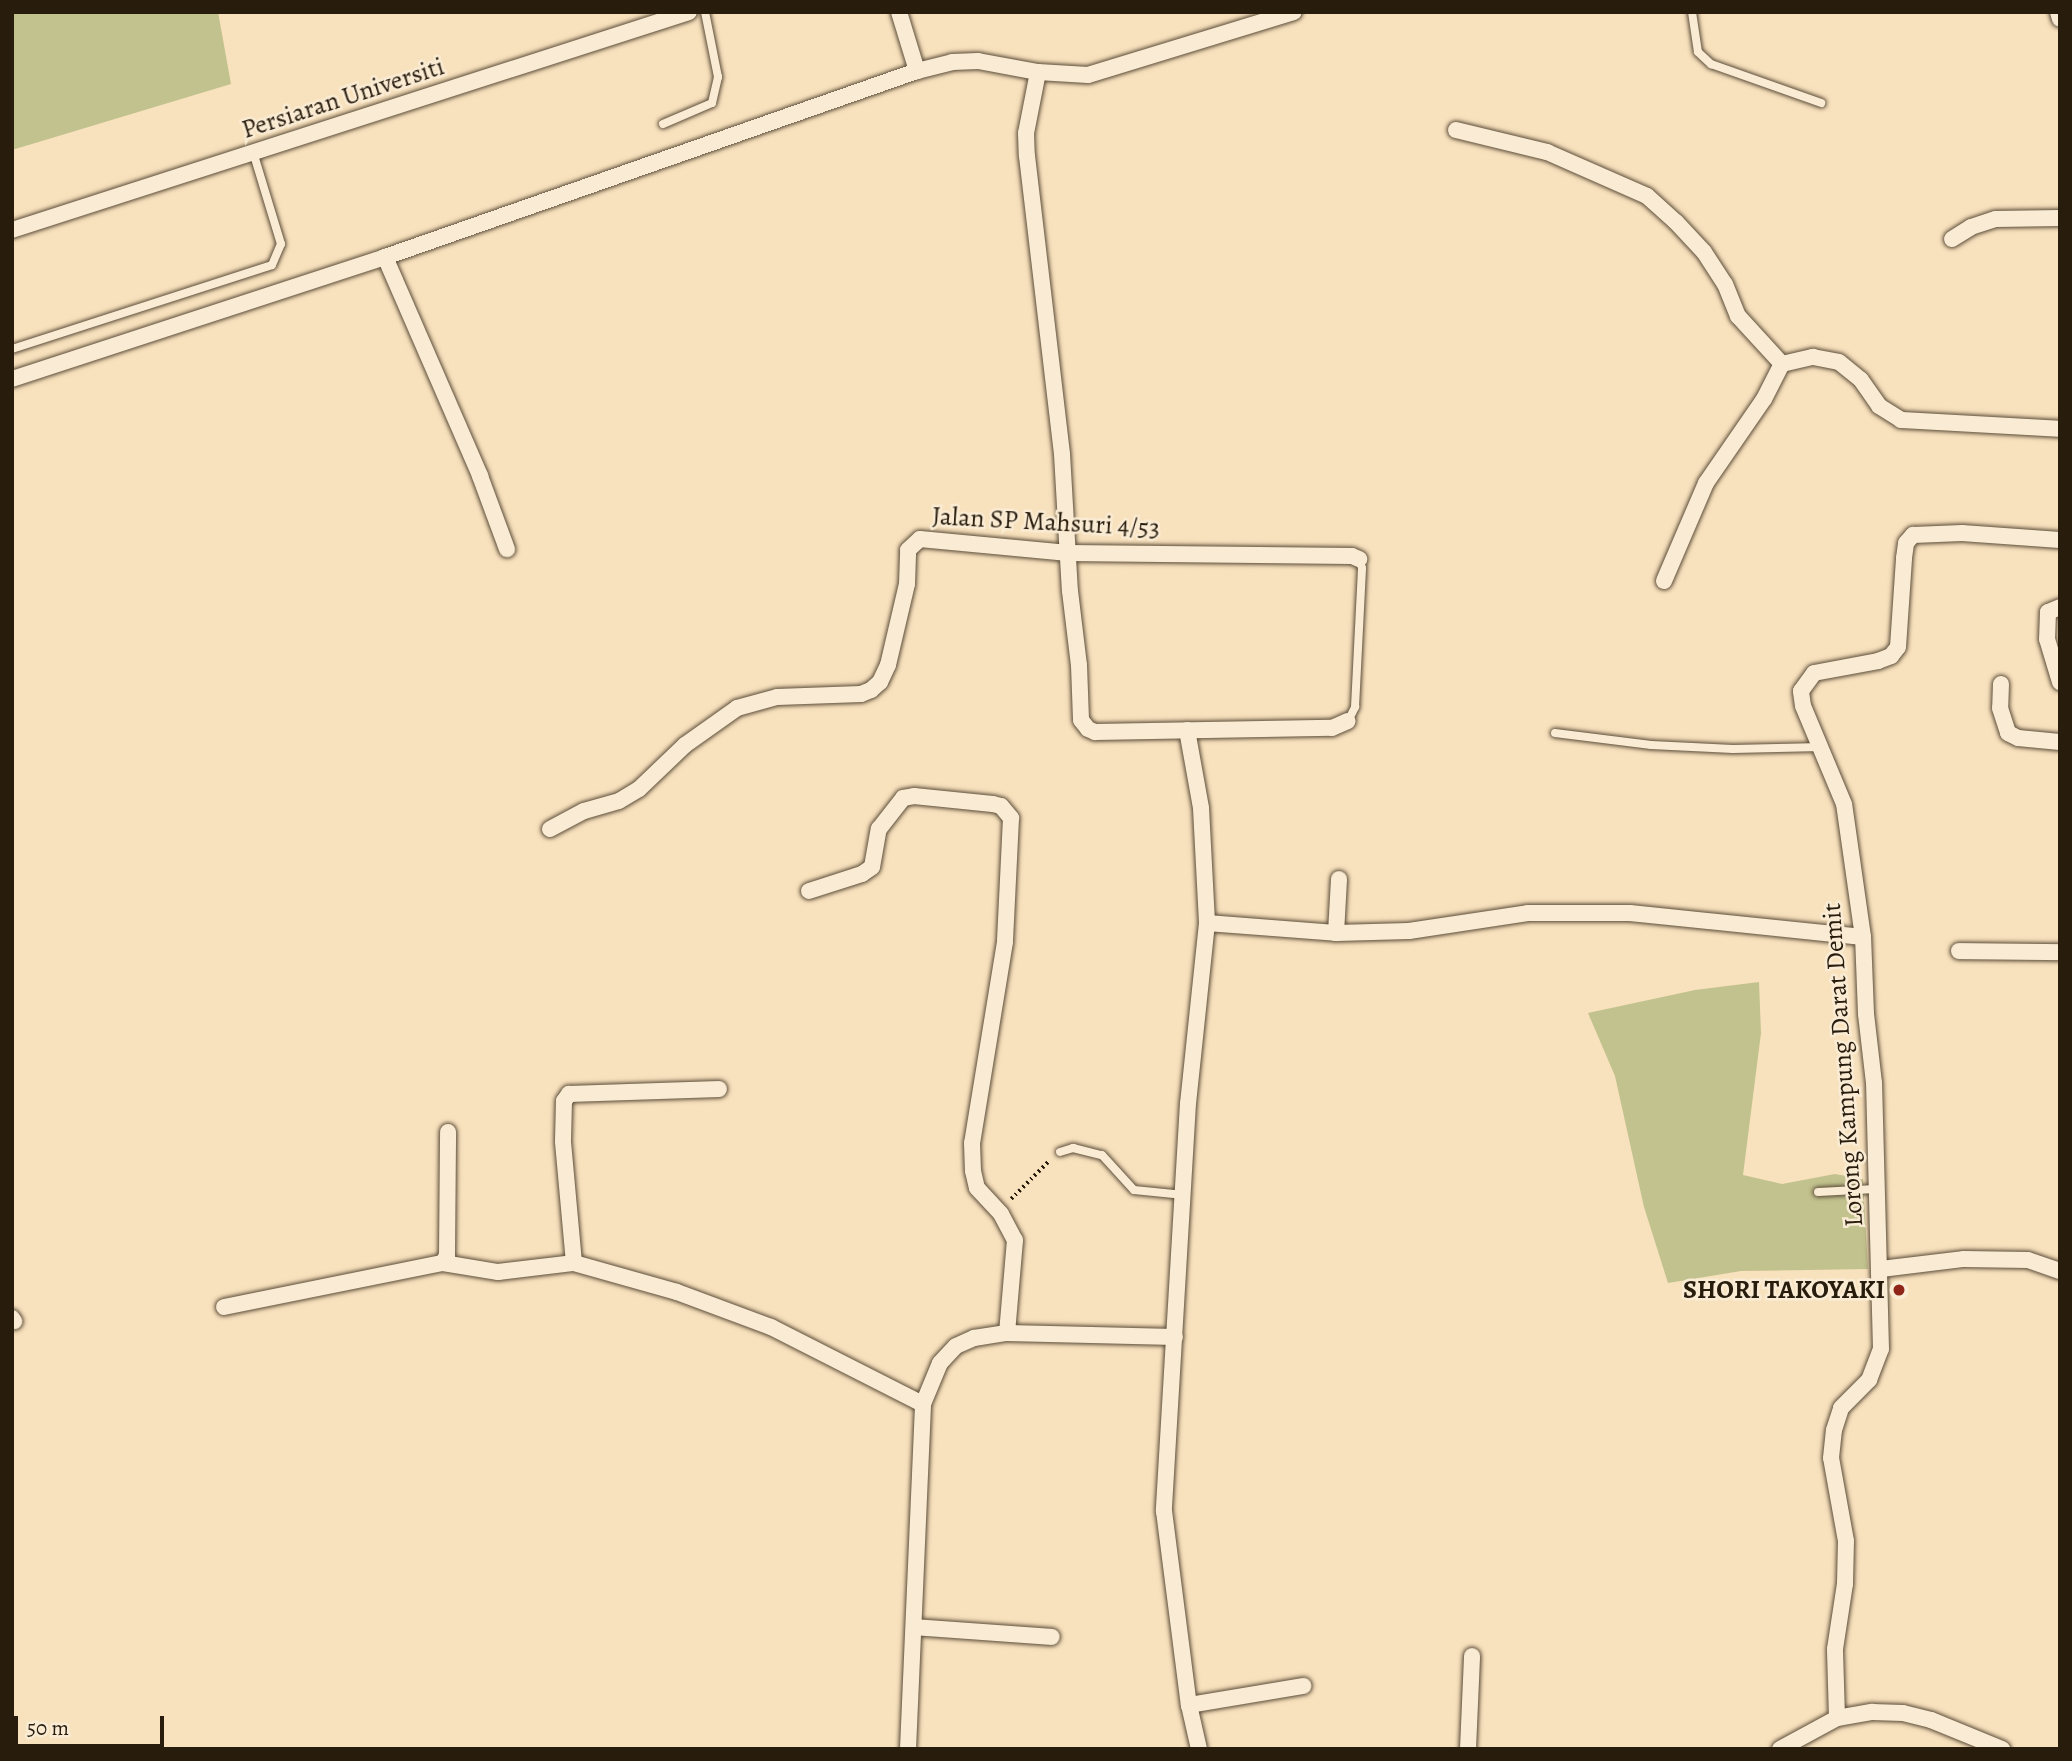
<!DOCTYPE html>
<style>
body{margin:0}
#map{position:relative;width:2072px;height:1761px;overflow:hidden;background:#f8e1bd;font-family:Alegreya,serif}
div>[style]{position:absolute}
.green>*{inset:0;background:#c2c28e}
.path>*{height:3.5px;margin-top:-1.75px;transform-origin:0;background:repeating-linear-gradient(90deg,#281c0d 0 2px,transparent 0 5.5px)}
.roads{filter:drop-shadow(0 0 2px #5c4d39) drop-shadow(0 0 2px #5c4d39)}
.service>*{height:8px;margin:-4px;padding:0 4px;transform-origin:4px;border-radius:4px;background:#faecd4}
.minor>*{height:16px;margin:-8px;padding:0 8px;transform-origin:8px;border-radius:8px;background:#faecd4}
.dots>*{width:19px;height:19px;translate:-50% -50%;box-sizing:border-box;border:4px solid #faecd4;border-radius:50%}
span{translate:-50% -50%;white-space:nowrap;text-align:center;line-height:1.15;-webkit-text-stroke:5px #faecd4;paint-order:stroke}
.street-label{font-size:26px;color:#281c0d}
.poi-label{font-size:26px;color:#281c0d;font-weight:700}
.right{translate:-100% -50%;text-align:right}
.frame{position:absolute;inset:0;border:14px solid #281c0d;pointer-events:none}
.scale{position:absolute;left:14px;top:1716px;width:150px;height:32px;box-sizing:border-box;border:4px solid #281c0d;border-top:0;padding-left:9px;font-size:21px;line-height:24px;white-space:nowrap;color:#281c0d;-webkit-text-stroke:5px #faecd4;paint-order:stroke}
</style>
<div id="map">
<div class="green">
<div style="clip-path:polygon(12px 12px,218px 12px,231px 84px,12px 150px)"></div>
<div style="clip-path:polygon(1759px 982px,1761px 1033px,1743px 1175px,1782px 1184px,1835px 1174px,1863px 1179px,1868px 1269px,1741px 1271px,1668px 1283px,1644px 1207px,1615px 1076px,1588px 1013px,1695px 990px)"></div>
</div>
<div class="path">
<div style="left:1011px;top:1199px;width:55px;rotate:-45deg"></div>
</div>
<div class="roads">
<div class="service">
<div style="left:1692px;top:12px;width:40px;rotate:81.5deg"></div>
<div style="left:1698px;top:52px;width:18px;rotate:43deg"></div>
<div style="left:1711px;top:64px;width:117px;rotate:19.5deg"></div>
<div style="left:663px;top:124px;width:53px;rotate:-23.2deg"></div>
<div style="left:712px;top:103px;width:27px;rotate:-77deg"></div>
<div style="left:718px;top:77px;width:66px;rotate:-101.3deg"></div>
<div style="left:12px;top:349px;width:273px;rotate:-17.9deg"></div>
<div style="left:272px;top:265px;width:23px;rotate:-67deg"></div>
<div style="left:281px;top:244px;width:96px;rotate:-106.9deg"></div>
<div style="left:1348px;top:721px;width:16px;rotate:-63deg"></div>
<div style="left:1355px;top:707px;width:139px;rotate:-87.1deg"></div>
<div style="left:1362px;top:568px;width:9px;rotate:-108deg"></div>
<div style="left:1555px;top:733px;width:97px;rotate:7.1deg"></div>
<div style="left:1651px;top:745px;width:82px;rotate:2.8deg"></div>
<div style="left:1733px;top:749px;width:89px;rotate:-1.3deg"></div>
<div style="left:1060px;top:1152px;width:14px;rotate:-17deg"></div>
<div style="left:1073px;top:1148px;width:30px;rotate:14deg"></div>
<div style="left:1102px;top:1155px;width:47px;rotate:47.6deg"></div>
<div style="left:1134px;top:1190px;width:50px;rotate:5.7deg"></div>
<div style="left:1818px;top:1192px;width:58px;rotate:-3deg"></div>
</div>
<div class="minor">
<div style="left:899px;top:12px;width:62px;rotate:73deg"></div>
<div style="left:2058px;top:12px;width:7px;rotate:74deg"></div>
<div style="left:1038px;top:72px;width:62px;rotate:101.1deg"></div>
<div style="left:1026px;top:133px;width:23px;rotate:88deg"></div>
<div style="left:1027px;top:156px;width:300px;rotate:83.3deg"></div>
<div style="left:1062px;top:454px;width:137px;rotate:86.7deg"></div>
<div style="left:1070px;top:591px;width:75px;rotate:83.1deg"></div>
<div style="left:1079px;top:665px;width:55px;rotate:87.9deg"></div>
<div style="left:1081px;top:720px;width:11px;rotate:52deg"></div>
<div style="left:1088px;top:729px;width:8px;rotate:23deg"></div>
<div style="left:1095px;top:732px;width:237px;rotate:-1deg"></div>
<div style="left:1332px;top:728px;width:17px;rotate:-24deg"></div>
<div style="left:1456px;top:130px;width:94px;rotate:13.6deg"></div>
<div style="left:1547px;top:152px;width:109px;rotate:23.7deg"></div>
<div style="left:1647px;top:196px;width:39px;rotate:42deg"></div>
<div style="left:1676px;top:222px;width:41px;rotate:47deg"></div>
<div style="left:1704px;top:252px;width:38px;rotate:57deg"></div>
<div style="left:1725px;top:284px;width:35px;rotate:68deg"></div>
<div style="left:1738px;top:316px;width:65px;rotate:47.5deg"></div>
<div style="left:1782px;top:364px;width:32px;rotate:-13deg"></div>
<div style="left:1813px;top:357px;width:26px;rotate:11deg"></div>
<div style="left:1839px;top:362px;width:28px;rotate:39deg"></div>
<div style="left:1861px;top:380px;width:32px;rotate:55deg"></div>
<div style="left:1879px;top:406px;width:26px;rotate:32deg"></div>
<div style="left:1901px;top:420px;width:159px;rotate:3.2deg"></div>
<div style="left:12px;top:230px;width:711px;rotate:-17.85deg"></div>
<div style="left:1952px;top:239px;width:22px;rotate:-32deg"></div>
<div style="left:1971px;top:227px;width:26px;rotate:-18deg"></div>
<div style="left:1996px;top:219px;width:64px;rotate:-0.9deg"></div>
<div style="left:385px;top:257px;width:239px;rotate:66.5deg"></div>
<div style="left:480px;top:476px;width:78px;rotate:69.7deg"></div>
<div style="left:12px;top:379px;width:392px;rotate:-18.1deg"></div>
<div style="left:385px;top:257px;width:564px;rotate:-19.27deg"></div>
<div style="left:917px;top:71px;width:36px;rotate:-14deg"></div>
<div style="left:952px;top:62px;width:26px;rotate:-2deg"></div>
<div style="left:978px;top:61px;width:61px;rotate:10.4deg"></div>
<div style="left:1038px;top:72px;width:50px;rotate:3.4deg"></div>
<div style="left:1088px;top:75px;width:215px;rotate:-17deg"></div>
<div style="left:1664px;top:581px;width:107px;rotate:-66.8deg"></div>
<div style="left:1706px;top:483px;width:102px;rotate:-55.4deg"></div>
<div style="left:1764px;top:399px;width:39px;rotate:-63deg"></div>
<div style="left:2060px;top:607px;width:13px;rotate:157deg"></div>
<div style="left:2048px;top:612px;width:27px;rotate:92deg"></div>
<div style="left:2047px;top:639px;width:45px;rotate:73.2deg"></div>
<div style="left:2001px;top:684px;width:24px;rotate:92deg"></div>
<div style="left:2000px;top:708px;width:26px;rotate:72deg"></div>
<div style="left:2008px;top:733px;width:11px;rotate:27deg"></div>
<div style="left:2018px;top:738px;width:42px;rotate:5.4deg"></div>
<div style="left:1187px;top:730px;width:79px;rotate:79.8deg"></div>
<div style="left:1201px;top:808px;width:115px;rotate:87deg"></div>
<div style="left:1207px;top:923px;width:181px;rotate:96deg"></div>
<div style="left:1188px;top:1103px;width:409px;rotate:93.4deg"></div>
<div style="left:1164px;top:1511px;width:196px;rotate:82.7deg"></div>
<div style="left:1189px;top:1705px;width:45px;rotate:77.2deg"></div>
<div style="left:550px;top:829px;width:38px;rotate:-28deg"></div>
<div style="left:584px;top:811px;width:36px;rotate:-16deg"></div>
<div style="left:619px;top:801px;width:23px;rotate:-31deg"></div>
<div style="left:639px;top:789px;width:64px;rotate:-43.7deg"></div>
<div style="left:685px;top:745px;width:64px;rotate:-35.4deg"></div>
<div style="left:737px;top:708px;width:41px;rotate:-15.4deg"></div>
<div style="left:777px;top:697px;width:84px;rotate:-2deg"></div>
<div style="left:861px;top:694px;width:11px;rotate:-22deg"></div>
<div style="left:871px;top:690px;width:12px;rotate:-42deg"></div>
<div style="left:880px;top:682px;width:19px;rotate:-65deg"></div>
<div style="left:888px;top:665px;width:83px;rotate:-76.8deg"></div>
<div style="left:907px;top:584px;width:34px;rotate:-88deg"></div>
<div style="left:908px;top:550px;width:16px;rotate:-43deg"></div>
<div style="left:920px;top:539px;width:149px;rotate:5.4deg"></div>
<div style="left:1068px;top:553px;width:284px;rotate:0.6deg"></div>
<div style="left:1352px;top:556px;width:8px;rotate:23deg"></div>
<div style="left:809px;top:891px;width:56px;rotate:-17.8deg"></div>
<div style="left:862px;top:874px;width:12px;rotate:-35deg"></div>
<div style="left:872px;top:867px;width:39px;rotate:-80deg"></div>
<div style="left:879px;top:829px;width:39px;rotate:-52deg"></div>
<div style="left:903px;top:798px;width:11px;rotate:-10deg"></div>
<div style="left:914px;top:796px;width:79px;rotate:5.8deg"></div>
<div style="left:993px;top:804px;width:8px;rotate:14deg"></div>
<div style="left:1001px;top:806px;width:16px;rotate:50deg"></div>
<div style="left:1011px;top:818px;width:124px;rotate:92.8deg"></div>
<div style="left:1005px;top:942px;width:204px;rotate:99.3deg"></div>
<div style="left:972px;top:1143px;width:28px;rotate:88deg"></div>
<div style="left:973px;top:1171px;width:17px;rotate:77deg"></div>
<div style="left:977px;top:1188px;width:35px;rotate:47deg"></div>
<div style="left:1001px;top:1214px;width:30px;rotate:62deg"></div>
<div style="left:1015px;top:1240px;width:93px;rotate:94.9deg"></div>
<div style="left:1207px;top:923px;width:129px;rotate:4.4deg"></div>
<div style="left:1336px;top:933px;width:73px;rotate:-1.6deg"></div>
<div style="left:1409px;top:931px;width:120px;rotate:-8.6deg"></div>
<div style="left:1528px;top:913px;width:102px"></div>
<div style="left:1630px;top:913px;width:234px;rotate:5.9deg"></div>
<div style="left:1336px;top:933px;width:54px;rotate:-86.8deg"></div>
<div style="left:1959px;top:951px;width:101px;rotate:0.6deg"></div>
<div style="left:443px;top:1263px;width:9px;rotate:-63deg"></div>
<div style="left:447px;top:1255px;width:123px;rotate:-89.5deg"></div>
<div style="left:574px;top:1263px;width:122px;rotate:-95.2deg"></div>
<div style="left:563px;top:1141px;width:40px;rotate:-88.6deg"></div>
<div style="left:564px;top:1101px;width:9px;rotate:-54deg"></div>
<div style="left:569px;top:1094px;width:150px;rotate:-1.9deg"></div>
<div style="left:1881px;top:1269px;width:84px;rotate:-6.9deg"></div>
<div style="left:1964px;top:1259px;width:64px;rotate:0.9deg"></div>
<div style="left:2028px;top:1260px;width:34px;rotate:19deg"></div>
<div style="left:224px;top:1307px;width:223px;rotate:-11.4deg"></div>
<div style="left:443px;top:1263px;width:56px;rotate:9.3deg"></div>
<div style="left:498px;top:1272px;width:77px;rotate:-6.8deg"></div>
<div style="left:574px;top:1263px;width:107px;rotate:15.7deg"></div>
<div style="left:677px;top:1292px;width:100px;rotate:20.4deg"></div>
<div style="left:771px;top:1327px;width:170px;rotate:26.9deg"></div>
<div style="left:12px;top:1318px;width:4px;rotate:56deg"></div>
<div style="left:914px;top:1627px;width:138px;rotate:4.1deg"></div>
<div style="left:1189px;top:1705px;width:116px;rotate:-9.5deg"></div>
<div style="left:1837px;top:1718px;width:69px;rotate:-91.7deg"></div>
<div style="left:1835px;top:1649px;width:66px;rotate:-81.3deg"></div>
<div style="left:1845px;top:1584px;width:43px;rotate:-88.7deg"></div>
<div style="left:1846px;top:1541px;width:84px;rotate:-100.2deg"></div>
<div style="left:1831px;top:1458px;width:28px;rotate:-84deg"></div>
<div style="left:1834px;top:1430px;width:23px;rotate:-72deg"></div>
<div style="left:1841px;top:1408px;width:40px;rotate:-45deg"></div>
<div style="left:1869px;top:1380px;width:33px;rotate:-69deg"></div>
<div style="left:1881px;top:1349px;width:266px;rotate:-91.5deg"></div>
<div style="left:1874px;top:1083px;width:69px;rotate:-96.6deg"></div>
<div style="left:1866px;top:1014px;width:77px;rotate:-92.2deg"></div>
<div style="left:1863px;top:937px;width:134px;rotate:-98.1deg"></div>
<div style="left:1844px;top:804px;width:106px;rotate:-112.7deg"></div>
<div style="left:1803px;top:706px;width:15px;rotate:-98deg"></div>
<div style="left:1801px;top:691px;width:22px;rotate:-54deg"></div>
<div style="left:1814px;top:673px;width:65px;rotate:-10.6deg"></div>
<div style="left:1878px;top:661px;width:14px;rotate:-21deg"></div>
<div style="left:1891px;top:656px;width:11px;rotate:-52deg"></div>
<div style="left:1898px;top:647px;width:89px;rotate:-86.1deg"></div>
<div style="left:1904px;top:558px;width:15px;rotate:-82deg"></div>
<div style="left:1906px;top:543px;width:11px;rotate:-49deg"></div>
<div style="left:1913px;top:535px;width:49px;rotate:-2.3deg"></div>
<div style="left:1962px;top:533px;width:98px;rotate:4.1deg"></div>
<div style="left:908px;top:1749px;width:345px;rotate:-87.5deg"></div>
<div style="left:923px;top:1404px;width:44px;rotate:-67.5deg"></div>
<div style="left:940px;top:1363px;width:23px;rotate:-47deg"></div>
<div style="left:956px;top:1346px;width:20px;rotate:-24deg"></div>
<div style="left:974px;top:1338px;width:33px;rotate:-9deg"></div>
<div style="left:1007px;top:1333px;width:168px;rotate:1.4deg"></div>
<div style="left:1468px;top:1749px;width:93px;rotate:-87.5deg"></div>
<div style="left:1780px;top:1749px;width:65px;rotate:-28.5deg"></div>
<div style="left:1837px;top:1718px;width:36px;rotate:-10deg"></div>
<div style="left:1872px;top:1712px;width:31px;rotate:2deg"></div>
<div style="left:1903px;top:1713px;width:29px;rotate:14deg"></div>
<div style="left:1931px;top:1720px;width:77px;rotate:22.2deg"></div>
</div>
</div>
<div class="dots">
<div style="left:1899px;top:1290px;background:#8f2418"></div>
</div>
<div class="street-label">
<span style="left:343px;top:98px;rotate:-18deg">Persiaran Universiti</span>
<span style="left:1046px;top:522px;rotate:3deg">Jalan SP Mahsuri 4/53</span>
<span style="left:1843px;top:1065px;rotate:-94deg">Lorong Kampung Darat Demit</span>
</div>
<div class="poi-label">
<span class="right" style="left:1885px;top:1290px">SHORI TAKOYAKI</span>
</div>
<div class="frame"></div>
<div class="scale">50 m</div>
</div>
